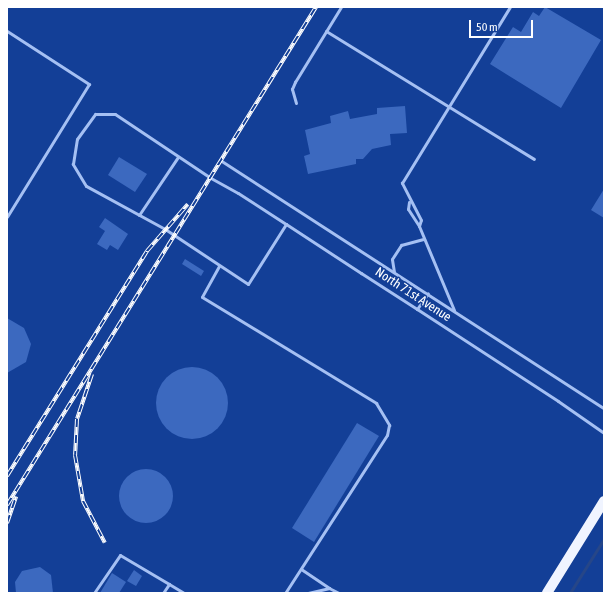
<!DOCTYPE html>
<style>
body{margin:0}
#map{position:relative;width:611px;height:600px;overflow:hidden;background:#133f97;font-family:"Asap Condensed",sans-serif}
div>[style]{position:absolute}
.stream>*{height:2.5px;margin:-1.25px;padding:0 1.25px;transform-origin:1.25px;border-radius:1.25px;background:#264688}
.building>*{inset:0;background:#3c69bf}
.round{border-radius:50%}
.lane>*{height:3px;margin:-1.5px;padding:0 1.5px;transform-origin:1.5px;border-radius:1.5px;background:#a5c0f3}
.primary>*{height:10px;margin:-5px;padding:0 5px;transform-origin:5px;border-radius:5px;background:#f0f4ff}
.rail>*{height:4px;margin-top:-2px;transform-origin:0;background:repeating-linear-gradient(90deg,#133f97 0 8px,#fff 0 16px);box-sizing:border-box;border-block:1px solid #fff}
span{translate:-50% -50%;white-space:nowrap;text-align:center;line-height:1.15;-webkit-text-stroke:3px #133f97;paint-order:stroke}
.street-label{font-size:13px;color:#fff}
.frame{position:absolute;inset:0;border:8px solid #fff;pointer-events:none}
.scale{position:absolute;left:469px;top:20px;width:64px;height:18px;box-sizing:border-box;border:2px solid #fff;border-top:0;padding-left:5px;font-size:12px;line-height:14px;white-space:nowrap;color:#fff;-webkit-text-stroke:3px #133f97;paint-order:stroke}
</style>
<div id="map">
<div class="stream">
<div style="left:570px;top:593px;width:64px;rotate:-57.8deg"></div>
</div>
<div class="building">
<div style="clip-path:polygon(545px 7px,601px 40px,561px 108px,490px 64px,513px 27px,521px 32px,533px 12px,539px 16px)"></div>
<div style="clip-path:polygon(405px 106px,407px 133px,390px 134px,391px 145px,372px 149px,363px 159px,356px 159px,356px 164px,308px 174px,304px 156px,310px 154px,305px 130px,331px 123px,330px 116px,348px 111px,350px 119px,377px 114px,377px 108px)"></div>
<div style="clip-path:polygon(119px 157px,147px 174px,135px 192px,108px 175px)"></div>
<div style="clip-path:polygon(604px 189px,604px 218px,591px 210px)"></div>
<div style="clip-path:polygon(105px 218px,128px 234px,118px 250px,110px 245px,107px 250px,97px 244px,105px 231px,99px 227px)"></div>
<div style="clip-path:polygon(185px 259px,204px 271px,201px 276px,182px 264px)"></div>
<div style="clip-path:polygon(7px 318px,24px 328px,31px 344px,26px 362px,7px 373px)"></div>
<div class="round" style="left:156px;top:367px;width:72px;height:72px"></div>
<div style="clip-path:polygon(357px 423px,379px 436px,314px 542px,292px 528px)"></div>
<div class="round" style="left:119px;top:469px;width:54px;height:54px"></div>
<div style="clip-path:polygon(40px 567px,51px 575px,53px 593px,16px 593px,15px 582px,22px 571px)"></div>
<div style="clip-path:polygon(134px 570px,142px 576px,136px 586px,127px 581px)"></div>
<div style="clip-path:polygon(112px 573px,126px 582px,119px 593px,100px 593px)"></div>
</div>
<div class="lane">
<div style="left:7px;top:31px;width:98px;rotate:32.9deg"></div>
<div style="left:89px;top:84px;width:156px;rotate:121.7deg"></div>
<div style="left:326px;top:31px;width:244px;rotate:31.6deg"></div>
<div style="left:296px;top:103px;width:15px;rotate:-106deg"></div>
<div style="left:292px;top:89px;width:8px;rotate:-67deg"></div>
<div style="left:295px;top:82px;width:88px;rotate:-58.5deg"></div>
<div style="left:220px;top:160px;width:457px;rotate:32.9deg"></div>
<div style="left:409px;top:202px;width:7px;rotate:98deg"></div>
<div style="left:408px;top:209px;width:20px;rotate:57deg"></div>
<div style="left:419px;top:226px;width:91px;rotate:67.4deg"></div>
<div style="left:139px;top:215px;width:70px;rotate:-56.1deg"></div>
<div style="left:286px;top:224px;width:71px;rotate:122.3deg"></div>
<div style="left:248px;top:284px;width:100px;rotate:-146.5deg"></div>
<div style="left:165px;top:229px;width:90px;rotate:-151.4deg"></div>
<div style="left:86px;top:186px;width:26px;rotate:-121deg"></div>
<div style="left:73px;top:164px;width:25px;rotate:-81deg"></div>
<div style="left:77px;top:139px;width:31px;rotate:-54deg"></div>
<div style="left:95px;top:114px;width:20px"></div>
<div style="left:115px;top:114px;width:113px;rotate:33.8deg"></div>
<div style="left:209px;top:177px;width:33px;rotate:29deg"></div>
<div style="left:238px;top:193px;width:57px;rotate:32.9deg"></div>
<div style="left:286px;top:224px;width:90px;rotate:33.2deg"></div>
<div style="left:361px;top:273px;width:67px;rotate:32.7deg"></div>
<div style="left:417px;top:309px;width:168px;rotate:33.1deg"></div>
<div style="left:558px;top:401px;width:56px;rotate:34.8deg"></div>
<div style="left:419px;top:226px;width:6px;rotate:-72deg"></div>
<div style="left:421px;top:220px;width:42px;rotate:-117.2deg"></div>
<div style="left:402px;top:183px;width:206px;rotate:-58.5deg"></div>
<div style="left:219px;top:266px;width:35px;rotate:119deg"></div>
<div style="left:202px;top:297px;width:204px;rotate:31.3deg"></div>
<div style="left:376px;top:403px;width:26px;rotate:59deg"></div>
<div style="left:389px;top:425px;width:10px;rotate:101deg"></div>
<div style="left:387px;top:435px;width:188px;rotate:122.8deg"></div>
<div style="left:394px;top:272px;width:13px;rotate:-99deg"></div>
<div style="left:392px;top:259px;width:17px;rotate:-57deg"></div>
<div style="left:401px;top:245px;width:24px;rotate:-15deg"></div>
<div style="left:417px;top:309px;width:19px;rotate:-55deg"></div>
<div style="left:301px;top:569px;width:34px;rotate:34deg"></div>
<div style="left:94px;top:593px;width:46px;rotate:-55.6deg"></div>
<div style="left:120px;top:555px;width:57px;rotate:30.6deg"></div>
<div style="left:163px;top:593px;width:11px;rotate:-56deg"></div>
<div style="left:169px;top:584px;width:17px;rotate:31deg"></div>
<div style="left:308px;top:593px;width:22px;rotate:-13deg"></div>
<div style="left:329px;top:588px;width:11px;rotate:27deg"></div>
</div>
<div class="primary">
<div style="left:547px;top:593px;width:108px;rotate:-58.2deg"></div>
</div>
<div class="rail">
<div style="left:92px;top:374px;width:47px;rotate:108.4deg"></div>
<div style="left:77px;top:419px;width:36px;rotate:93deg"></div>
<div style="left:75px;top:455px;width:47px;rotate:80.1deg"></div>
<div style="left:83px;top:501px;width:47px;rotate:62.4deg"></div>
<div style="left:7px;top:476px;width:265px;rotate:-58.1deg"></div>
<div style="left:147px;top:251px;width:62px;rotate:-48.9deg"></div>
<div style="left:7px;top:505px;width:586px;rotate:-58.18deg"></div>
<div style="left:7px;top:523px;width:28px;rotate:-71deg"></div>
</div>
<div class="street-label">
<span style="left:413px;top:295px;rotate:33deg">North 71st Avenue</span>
</div>
<div class="frame"></div>
<div class="scale">50 m</div>
</div>
